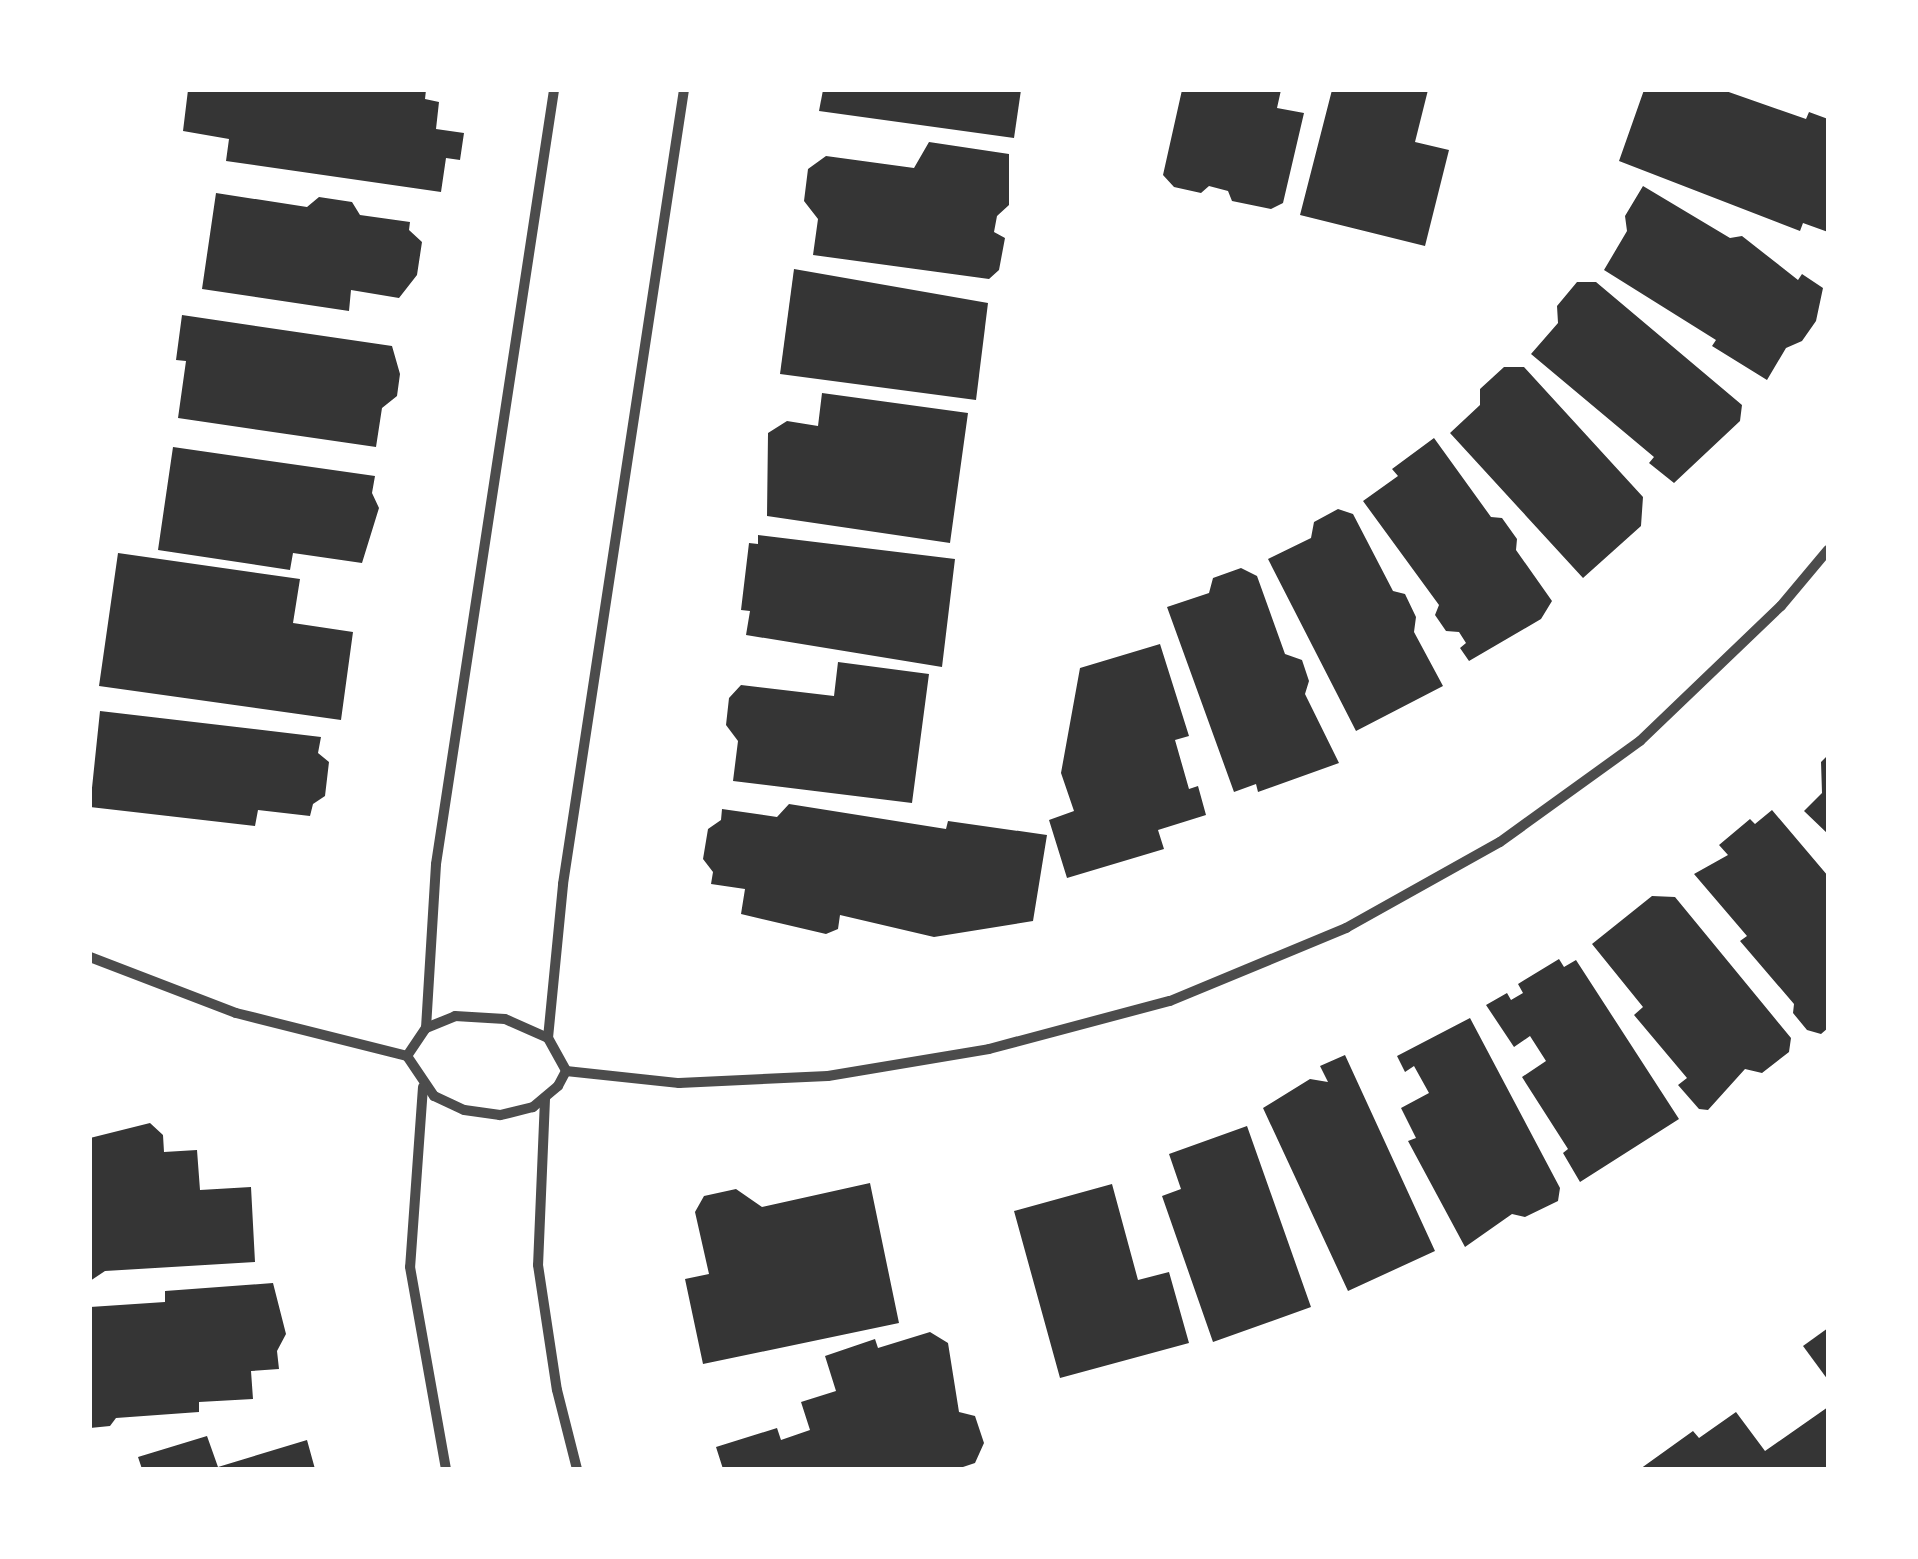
<!DOCTYPE html>
<style>
body{margin:0}
#map{position:relative;width:1918px;height:1559px;overflow:hidden;background:#fff;font-family:"Source Sans 3",sans-serif}
div>[style]{position:absolute}
.building>*{inset:0;background:#353535}
.minor>*{height:10px;margin:-5px;padding:0 5px;transform-origin:5px;border-radius:5px;background:#4c4c4c}
span{translate:-50% -50%;white-space:nowrap;text-align:center;line-height:1.15;-webkit-text-stroke:10px #fff;paint-order:stroke}
.frame{position:absolute;inset:0;border:92px solid #fff;pointer-events:none}
</style>
<div id="map">
<div class="building">
<div style="clip-path:polygon(188px 90px,426px 90px,425px 99px,439px 102px,436px 129px,464px 133px,460px 160px,446px 158px,441px 192px,226px 161px,229px 139px,183px 131px)"></div>
<div style="clip-path:polygon(823px 90px,1021px 90px,1014px 138px,819px 111px)"></div>
<div style="clip-path:polygon(1182px 90px,1281px 90px,1277px 108px,1304px 113px,1283px 203px,1271px 209px,1232px 201px,1228px 191px,1209px 186px,1201px 193px,1174px 187px,1163px 175px)"></div>
<div style="clip-path:polygon(1332px 90px,1428px 90px,1415px 142px,1449px 150px,1425px 246px,1300px 215px)"></div>
<div style="clip-path:polygon(1644px 90px,1723px 90px,1806px 119px,1809px 112px,1828px 119px,1828px 232px,1803px 223px,1800px 231px,1619px 161px)"></div>
<div style="clip-path:polygon(929px 142px,1009px 154px,1009px 205px,997px 216px,994px 232px,1005px 238px,999px 270px,989px 279px,813px 255px,818px 219px,804px 201px,808px 169px,826px 156px,914px 168px)"></div>
<div style="clip-path:polygon(1643px 186px,1730px 238px,1742px 236px,1798px 280px,1802px 274px,1823px 288px,1816px 321px,1802px 341px,1786px 348px,1767px 380px,1712px 346px,1716px 340px,1604px 270px,1627px 231px,1625px 216px)"></div>
<div style="clip-path:polygon(216px 193px,307px 207px,319px 197px,352px 202px,360px 215px,410px 222px,409px 230px,422px 242px,417px 275px,399px 298px,351px 290px,349px 311px,202px 289px)"></div>
<div style="clip-path:polygon(794px 269px,988px 303px,976px 400px,780px 374px)"></div>
<div style="clip-path:polygon(1577px 282px,1596px 282px,1742px 405px,1740px 421px,1674px 483px,1649px 463px,1654px 457px,1531px 354px,1558px 323px,1557px 306px)"></div>
<div style="clip-path:polygon(182px 315px,392px 346px,400px 374px,397px 396px,382px 408px,376px 447px,178px 418px,186px 361px,176px 360px)"></div>
<div style="clip-path:polygon(1504px 367px,1524px 367px,1643px 497px,1641px 526px,1583px 578px,1450px 433px,1480px 405px,1480px 389px)"></div>
<div style="clip-path:polygon(822px 393px,968px 413px,950px 543px,767px 516px,768px 433px,787px 421px,818px 426px)"></div>
<div style="clip-path:polygon(1434px 438px,1491px 517px,1502px 518px,1517px 539px,1516px 550px,1552px 601px,1541px 619px,1469px 661px,1460px 648px,1466px 643px,1459px 632px,1446px 631px,1435px 615px,1439px 605px,1363px 501px,1398px 476px,1392px 469px)"></div>
<div style="clip-path:polygon(173px 447px,375px 476px,372px 493px,379px 508px,362px 563px,293px 553px,290px 570px,158px 550px)"></div>
<div style="clip-path:polygon(1338px 509px,1353px 514px,1393px 591px,1405px 594px,1416px 617px,1414px 632px,1443px 686px,1356px 731px,1268px 559px,1311px 538px,1314px 522px)"></div>
<div style="clip-path:polygon(758px 535px,955px 559px,942px 667px,746px 635px,750px 611px,741px 610px,749px 543px,758px 544px)"></div>
<div style="clip-path:polygon(118px 553px,300px 579px,293px 623px,353px 632px,341px 720px,99px 686px)"></div>
<div style="clip-path:polygon(1241px 568px,1257px 576px,1285px 654px,1302px 660px,1309px 681px,1305px 694px,1339px 763px,1258px 792px,1256px 784px,1234px 792px,1167px 607px,1209px 593px,1213px 578px)"></div>
<div style="clip-path:polygon(1160px 644px,1189px 736px,1175px 740px,1189px 789px,1198px 786px,1206px 815px,1158px 830px,1164px 849px,1067px 878px,1049px 820px,1074px 811px,1061px 773px,1080px 668px)"></div>
<div style="clip-path:polygon(838px 662px,929px 674px,912px 803px,733px 781px,738px 741px,726px 725px,729px 698px,741px 685px,834px 696px)"></div>
<div style="clip-path:polygon(100px 711px,321px 737px,318px 753px,329px 762px,325px 796px,313px 804px,310px 816px,258px 810px,255px 826px,90px 807px)"></div>
<div style="clip-path:polygon(1828px 755px,1828px 834px,1804px 811px,1822px 793px,1821px 762px)"></div>
<div style="clip-path:polygon(789px 804px,946px 829px,948px 821px,1047px 835px,1033px 921px,934px 937px,840px 915px,838px 929px,826px 934px,741px 914px,745px 889px,711px 884px,713px 872px,703px 859px,708px 829px,721px 820px,722px 809px,777px 817px)"></div>
<div style="clip-path:polygon(1772px 810px,1828px 876px,1828px 1028px,1821px 1034px,1807px 1030px,1793px 1013px,1794px 1004px,1740px 941px,1747px 936px,1694px 874px,1728px 855px,1719px 845px,1750px 819px,1755px 824px)"></div>
<div style="clip-path:polygon(1652px 896px,1675px 897px,1791px 1038px,1789px 1052px,1762px 1073px,1745px 1069px,1708px 1110px,1699px 1109px,1678px 1085px,1687px 1078px,1634px 1015px,1643px 1007px,1592px 944px)"></div>
<div style="clip-path:polygon(1559px 959px,1564px 967px,1576px 960px,1679px 1119px,1580px 1182px,1563px 1153px,1568px 1149px,1522px 1077px,1546px 1061px,1530px 1036px,1514px 1047px,1486px 1005px,1507px 993px,1511px 1000px,1523px 993px,1518px 984px)"></div>
<div style="clip-path:polygon(1470px 1018px,1560px 1188px,1558px 1201px,1525px 1217px,1512px 1214px,1465px 1247px,1408px 1141px,1416px 1138px,1401px 1108px,1429px 1093px,1414px 1066px,1405px 1072px,1397px 1056px)"></div>
<div style="clip-path:polygon(1345px 1055px,1435px 1251px,1348px 1291px,1263px 1108px,1310px 1079px,1328px 1082px,1320px 1066px)"></div>
<div style="clip-path:polygon(150px 1123px,163px 1135px,164px 1152px,197px 1150px,200px 1190px,251px 1187px,255px 1262px,105px 1271px,90px 1281px,90px 1138px)"></div>
<div style="clip-path:polygon(1247px 1126px,1311px 1307px,1213px 1342px,1162px 1196px,1181px 1189px,1169px 1154px)"></div>
<div style="clip-path:polygon(870px 1183px,899px 1323px,703px 1364px,685px 1279px,709px 1274px,695px 1212px,704px 1196px,736px 1189px,762px 1207px)"></div>
<div style="clip-path:polygon(1112px 1184px,1138px 1280px,1169px 1272px,1189px 1343px,1060px 1378px,1014px 1211px)"></div>
<div style="clip-path:polygon(273px 1283px,286px 1334px,277px 1351px,279px 1369px,251px 1371px,253px 1399px,199px 1402px,199px 1412px,116px 1418px,110px 1426px,90px 1428px,90px 1307px,165px 1302px,165px 1291px)"></div>
<div style="clip-path:polygon(1828px 1328px,1828px 1380px,1803px 1346px)"></div>
<div style="clip-path:polygon(930px 1332px,948px 1343px,959px 1412px,975px 1416px,984px 1443px,975px 1463px,957px 1469px,723px 1469px,716px 1447px,777px 1428px,781px 1440px,810px 1430px,801px 1402px,836px 1391px,825px 1356px,875px 1339px,878px 1348px)"></div>
<div style="clip-path:polygon(1828px 1407px,1828px 1469px,1640px 1469px,1693px 1431px,1699px 1438px,1736px 1412px,1765px 1451px)"></div>
<div style="clip-path:polygon(207px 1436px,218px 1467px,307px 1440px,315px 1469px,142px 1469px,138px 1457px)"></div>
</div>
<div class="minor">
<div style="left:90px;top:957px;width:156px;rotate:21deg"></div>
<div style="left:236px;top:1013px;width:176px;rotate:14.1deg"></div>
<div style="left:455px;top:1016px;width:50px;rotate:3.4deg"></div>
<div style="left:505px;top:1019px;width:47px;rotate:23.8deg"></div>
<div style="left:548px;top:1038px;width:38px;rotate:61deg"></div>
<div style="left:566px;top:1071px;width:17px;rotate:118deg"></div>
<div style="left:558px;top:1086px;width:33px;rotate:140deg"></div>
<div style="left:533px;top:1107px;width:34px;rotate:166deg"></div>
<div style="left:500px;top:1115px;width:36px;rotate:-172deg"></div>
<div style="left:464px;top:1110px;width:33px;rotate:-155deg"></div>
<div style="left:434px;top:1096px;width:48px;rotate:-124deg"></div>
<div style="left:407px;top:1056px;width:34px;rotate:-56deg"></div>
<div style="left:426px;top:1028px;width:31px;rotate:-22deg"></div>
<div style="left:426px;top:1028px;width:164px;rotate:-86.5deg"></div>
<div style="left:436px;top:864px;width:783px;rotate:-81.33deg"></div>
<div style="left:548px;top:1038px;width:155px;rotate:-84.4deg"></div>
<div style="left:563px;top:884px;width:803px;rotate:-81.34deg"></div>
<div style="left:566px;top:1071px;width:114px;rotate:6.1deg"></div>
<div style="left:679px;top:1083px;width:149px;rotate:-2.7deg"></div>
<div style="left:828px;top:1076px;width:163px;rotate:-9.5deg"></div>
<div style="left:989px;top:1049px;width:187px;rotate:-14.9deg"></div>
<div style="left:1170px;top:1001px;width:191px;rotate:-22.5deg"></div>
<div style="left:1346px;top:928px;width:176px;rotate:-29.2deg"></div>
<div style="left:1500px;top:842px;width:173px;rotate:-35.8deg"></div>
<div style="left:1640px;top:741px;width:195px;rotate:-43.8deg"></div>
<div style="left:1781px;top:606px;width:73px;rotate:-50deg"></div>
<div style="left:423px;top:1087px;width:180px;rotate:94.1deg"></div>
<div style="left:410px;top:1267px;width:205px;rotate:79.9deg"></div>
<div style="left:545px;top:1099px;width:166px;rotate:92.4deg"></div>
<div style="left:538px;top:1265px;width:126px;rotate:81.4deg"></div>
<div style="left:557px;top:1390px;width:81px;rotate:75.8deg"></div>
</div>
<div class="frame"></div>
</div>
